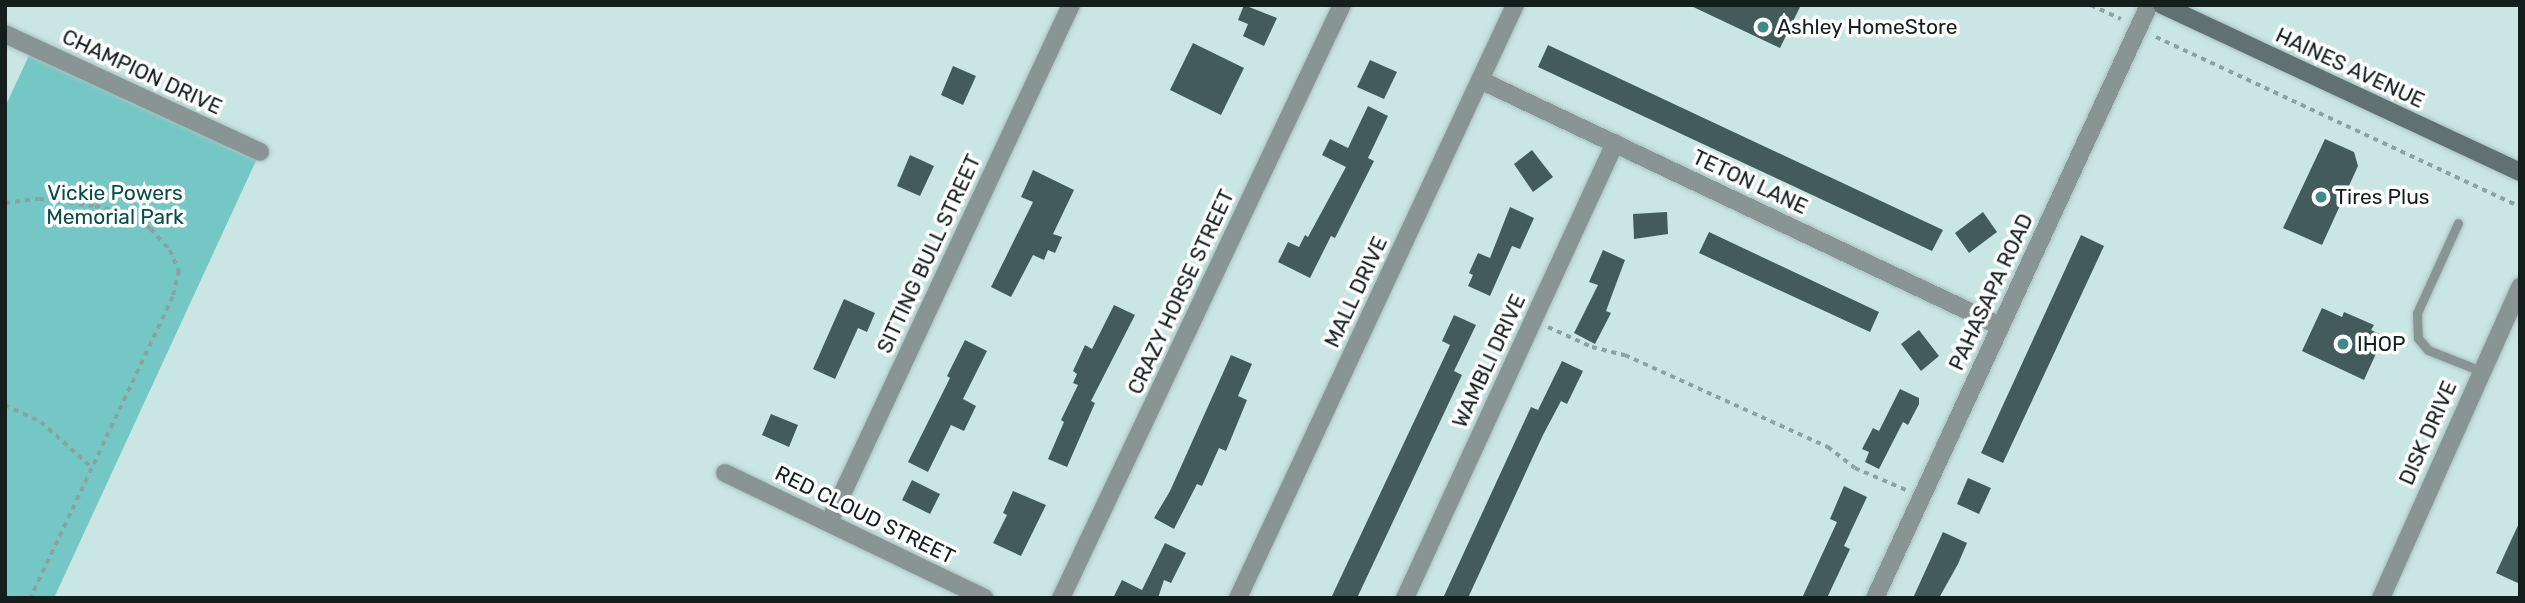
<!DOCTYPE html>
<style>
body{margin:0}
#map{position:relative;width:2525px;height:603px;overflow:hidden;background:#cae6e4;font-family:Rubik,sans-serif}
div>[style]{position:absolute}
.green>*{inset:0;background:#74c7c5}
.building>*{inset:0;background:#435c5b}
.path>*{height:3.5px;margin-top:-1.75px;transform-origin:0;background:repeating-linear-gradient(90deg,#8ca2a1 0 5px,transparent 0 10px)}
.roads{filter:drop-shadow(0 0 2px #a9c2c0) drop-shadow(0 0 2px #a9c2c0)}
.service>*{height:9px;margin:-4.5px;padding:0 4.5px;transform-origin:4.5px;border-radius:4.5px;background:#899594}
.minor>*{height:18px;margin:-9px;padding:0 9px;transform-origin:9px;border-radius:9px;background:#899594}
.tertiary>*{height:18px;margin:-9px;padding:0 9px;transform-origin:9px;border-radius:9px;background:#899594}
.secondary>*{height:18px;margin:-9px;padding:0 9px;transform-origin:9px;border-radius:9px;background:#617171}
.dots>*{width:19px;height:19px;translate:-50% -50%;box-sizing:border-box;border:4px solid #fff;border-radius:50%}
span{translate:-50% -50%;white-space:nowrap;text-align:center;line-height:1.15;-webkit-text-stroke:7px #fff;paint-order:stroke}
.poi-label{font-size:21px;color:#131e1d}
.left{translate:0 -50%;text-align:left}
.street-label{font-size:21px;color:#131e1d}
.park-label{font-size:21px;color:#064c4b}
.frame{position:absolute;inset:0;border:7px solid #131e1d;pointer-events:none}
</style>
<div id="map">
<div class="green">
<div style="clip-path:polygon(33px 47px,260px 152px,54px 598px,5px 598px,5px 107px)"></div>
</div>
<div class="building">
<div style="clip-path:polygon(1244px 5px,1277px 18px,1264px 46px,1243px 36px,1248px 24px,1238px 20px)"></div>
<div style="clip-path:polygon(1689px 5px,1801px 5px,1780px 48px)"></div>
<div style="clip-path:polygon(1193px 43px,1244px 68px,1221px 115px,1170px 90px)"></div>
<div style="clip-path:polygon(1548px 45px,1943px 230px,1932px 251px,1538px 67px)"></div>
<div style="clip-path:polygon(1370px 60px,1397px 72px,1384px 99px,1357px 87px)"></div>
<div style="clip-path:polygon(953px 66px,976px 76px,963px 105px,941px 95px)"></div>
<div style="clip-path:polygon(1368px 106px,1388px 116px,1368px 158px,1374px 161px,1335px 238px,1331px 236px,1310px 278px,1278px 262px,1288px 242px,1299px 247px,1305px 235px,1308px 237px,1346px 167px,1322px 155px,1330px 139px,1348px 148px)"></div>
<div style="clip-path:polygon(2325px 139px,2354px 152px,2358px 166px,2322px 245px,2283px 228px)"></div>
<div style="clip-path:polygon(1532px 150px,1553px 177px,1533px 192px,1514px 164px)"></div>
<div style="clip-path:polygon(910px 155px,934px 166px,920px 196px,897px 186px)"></div>
<div style="clip-path:polygon(1033px 170px,1074px 190px,1053px 234px,1062px 237px,1055px 253px,1048px 250px,1044px 260px,1033px 255px,1011px 297px,991px 287px,1033px 202px,1021px 197px)"></div>
<div style="clip-path:polygon(1510px 207px,1534px 218px,1520px 249px,1512px 246px,1490px 296px,1468px 286px,1473px 275px,1469px 273px,1478px 253px,1490px 258px)"></div>
<div style="clip-path:polygon(1667px 212px,1668px 234px,1634px 239px,1633px 214px)"></div>
<div style="clip-path:polygon(1983px 212px,1997px 232px,1969px 253px,1955px 233px)"></div>
<div style="clip-path:polygon(1709px 232px,1879px 312px,1870px 332px,1699px 253px)"></div>
<div style="clip-path:polygon(2081px 235px,2104px 246px,2003px 463px,1981px 453px)"></div>
<div style="clip-path:polygon(1603px 250px,1625px 260px,1606px 311px,1611px 313px,1595px 344px,1574px 333px,1598px 285px,1589px 282px)"></div>
<div style="clip-path:polygon(844px 299px,875px 313px,867px 332px,858px 328px,835px 379px,813px 369px)"></div>
<div style="clip-path:polygon(1114px 305px,1135px 315px,1091px 401px,1095px 403px,1067px 467px,1048px 459px,1064px 422px,1061px 420px,1078px 385px,1073px 383px,1077px 374px,1073px 371px,1085px 345px,1092px 349px)"></div>
<div style="clip-path:polygon(2322px 308px,2342px 317px,2344px 312px,2374px 325px,2371px 330px,2384px 336px,2364px 380px,2302px 351px)"></div>
<div style="clip-path:polygon(1454px 315px,1476px 325px,1454px 371px,1462px 375px,1357px 598px,1331px 598px,1450px 345px,1442px 341px)"></div>
<div style="clip-path:polygon(1919px 330px,1939px 356px,1921px 371px,1901px 344px)"></div>
<div style="clip-path:polygon(965px 340px,987px 351px,963px 399px,976px 406px,964px 431px,951px 425px,928px 472px,908px 462px,950px 378px,947px 376px)"></div>
<div style="clip-path:polygon(1231px 355px,1252px 364px,1238px 396px,1247px 400px,1226px 451px,1219px 448px,1202px 486px,1197px 484px,1174px 529px,1154px 518px,1170px 491px)"></div>
<div style="clip-path:polygon(1562px 361px,1583px 371px,1567px 404px,1561px 401px,1543px 435px,1468px 598px,1443px 598px,1531px 407px,1538px 410px)"></div>
<div style="clip-path:polygon(1900px 389px,1919px 398px,1919px 404px,1908px 425px,1903px 422px,1879px 469px,1865px 462px,1869px 452px,1862px 449px,1873px 428px,1879px 431px)"></div>
<div style="clip-path:polygon(771px 414px,798px 425px,789px 447px,762px 435px)"></div>
<div style="clip-path:polygon(1968px 478px,1991px 488px,1979px 514px,1957px 504px)"></div>
<div style="clip-path:polygon(912px 480px,940px 494px,930px 514px,902px 500px)"></div>
<div style="clip-path:polygon(1844px 486px,1867px 497px,1844px 546px,1850px 549px,1827px 598px,1802px 598px,1837px 522px,1830px 519px)"></div>
<div style="clip-path:polygon(1013px 491px,1046px 505px,1021px 556px,993px 543px,1007px 515px,1003px 513px)"></div>
<div style="clip-path:polygon(2520px 521px,2520px 584px,2496px 573px)"></div>
<div style="clip-path:polygon(1943px 532px,1967px 543px,1958px 564px,1939px 598px,1913px 598px)"></div>
<div style="clip-path:polygon(1165px 543px,1186px 553px,1171px 583px,1164px 580px,1158px 598px,1113px 598px,1122px 580px,1142px 590px)"></div>
</div>
<div class="path">
<div style="left:2091px;top:5px;width:33px;rotate:25deg"></div>
<div style="left:2156px;top:37px;width:402px;rotate:25deg"></div>
<div style="left:5px;top:203px;width:34px;rotate:-7deg"></div>
<div style="left:39px;top:199px;width:56px;rotate:7.1deg"></div>
<div style="left:95px;top:206px;width:36px;rotate:14deg"></div>
<div style="left:130px;top:215px;width:25px;rotate:34deg"></div>
<div style="left:151px;top:229px;width:28px;rotate:48deg"></div>
<div style="left:170px;top:250px;width:23px;rotate:67deg"></div>
<div style="left:179px;top:271px;width:27px;rotate:103deg"></div>
<div style="left:173px;top:297px;width:333px;rotate:115.3deg"></div>
<div style="left:1548px;top:327px;width:48px;rotate:24.4deg"></div>
<div style="left:1592px;top:347px;width:34px;rotate:14deg"></div>
<div style="left:1625px;top:355px;width:223px;rotate:24.4deg"></div>
<div style="left:1828px;top:447px;width:34px;rotate:38deg"></div>
<div style="left:1855px;top:468px;width:56px;rotate:23.3deg"></div>
<div style="left:5px;top:405px;width:40px;rotate:25deg"></div>
<div style="left:41px;top:422px;width:69px;rotate:42deg"></div>
</div>
<div class="roads">
<div class="service">
<div style="left:2458px;top:223px;width:99px;rotate:114.5deg"></div>
<div style="left:2417px;top:313px;width:25px;rotate:88deg"></div>
<div style="left:2418px;top:338px;width:16px;rotate:50deg"></div>
<div style="left:2428px;top:350px;width:57px;rotate:21.6deg"></div>
</div>
<div class="minor">
<div style="left:5px;top:34px;width:281px;rotate:24.8deg"></div>
<div style="left:1480px;top:80px;width:575px;rotate:25.32deg"></div>
<div style="left:725px;top:473px;width:288px;rotate:25.7deg"></div>
<div style="left:829px;top:522px;width:571px;rotate:-64.92deg"></div>
<div style="left:1061px;top:598px;width:656px;rotate:-64.65deg"></div>
<div style="left:1238px;top:598px;width:655px;rotate:-64.96deg"></div>
<div style="left:1405px;top:598px;width:501px;rotate:-65.22deg"></div>
<div style="left:1875px;top:598px;width:653px;rotate:-65.2deg"></div>
</div>
<div class="tertiary">
<div style="left:2381px;top:598px;width:341px;rotate:-65.9deg"></div>
</div>
<div class="secondary">
<div style="left:2162px;top:5px;width:395px;rotate:25deg"></div>
</div>
</div>
<div class="dots">
<div style="left:1763px;top:27px;background:#418988"></div>
<div style="left:2321px;top:197px;background:#418988"></div>
<div style="left:2343px;top:344px;background:#418988"></div>
</div>
<div class="poi-label">
<span class="left" style="left:1777px;top:27px">Ashley HomeStore</span>
<span class="left" style="left:2335px;top:197px">Tires Plus</span>
<span class="left" style="left:2357px;top:344px">IHOP</span>
</div>
<div class="street-label">
<span style="left:2350px;top:68px;rotate:25deg">HAINES AVENUE</span>
<span style="left:142px;top:72px;rotate:25deg">CHAMPION DRIVE</span>
<span style="left:1750px;top:182px;rotate:25deg">TETON LANE</span>
<span style="left:929px;top:254px;rotate:-65deg">SITTING BULL STREET</span>
<span style="left:1181px;top:292px;rotate:-65deg">CRAZY HORSE STREET</span>
<span style="left:1356px;top:292px;rotate:-65deg">MALL DRIVE</span>
<span style="left:1991px;top:292px;rotate:-65deg">PAHASAPA ROAD</span>
<span style="left:1489px;top:361px;rotate:-65deg">WAMBLI DRIVE</span>
<span style="left:2428px;top:433px;rotate:-66deg">DISK DRIVE</span>
<span style="left:865px;top:515px;rotate:26deg">RED CLOUD STREET</span>
</div>
<div class="park-label">
<span style="left:115px;top:205px">Vickie Powers<br>Memorial Park</span>
</div>
<div class="frame"></div>
</div>
